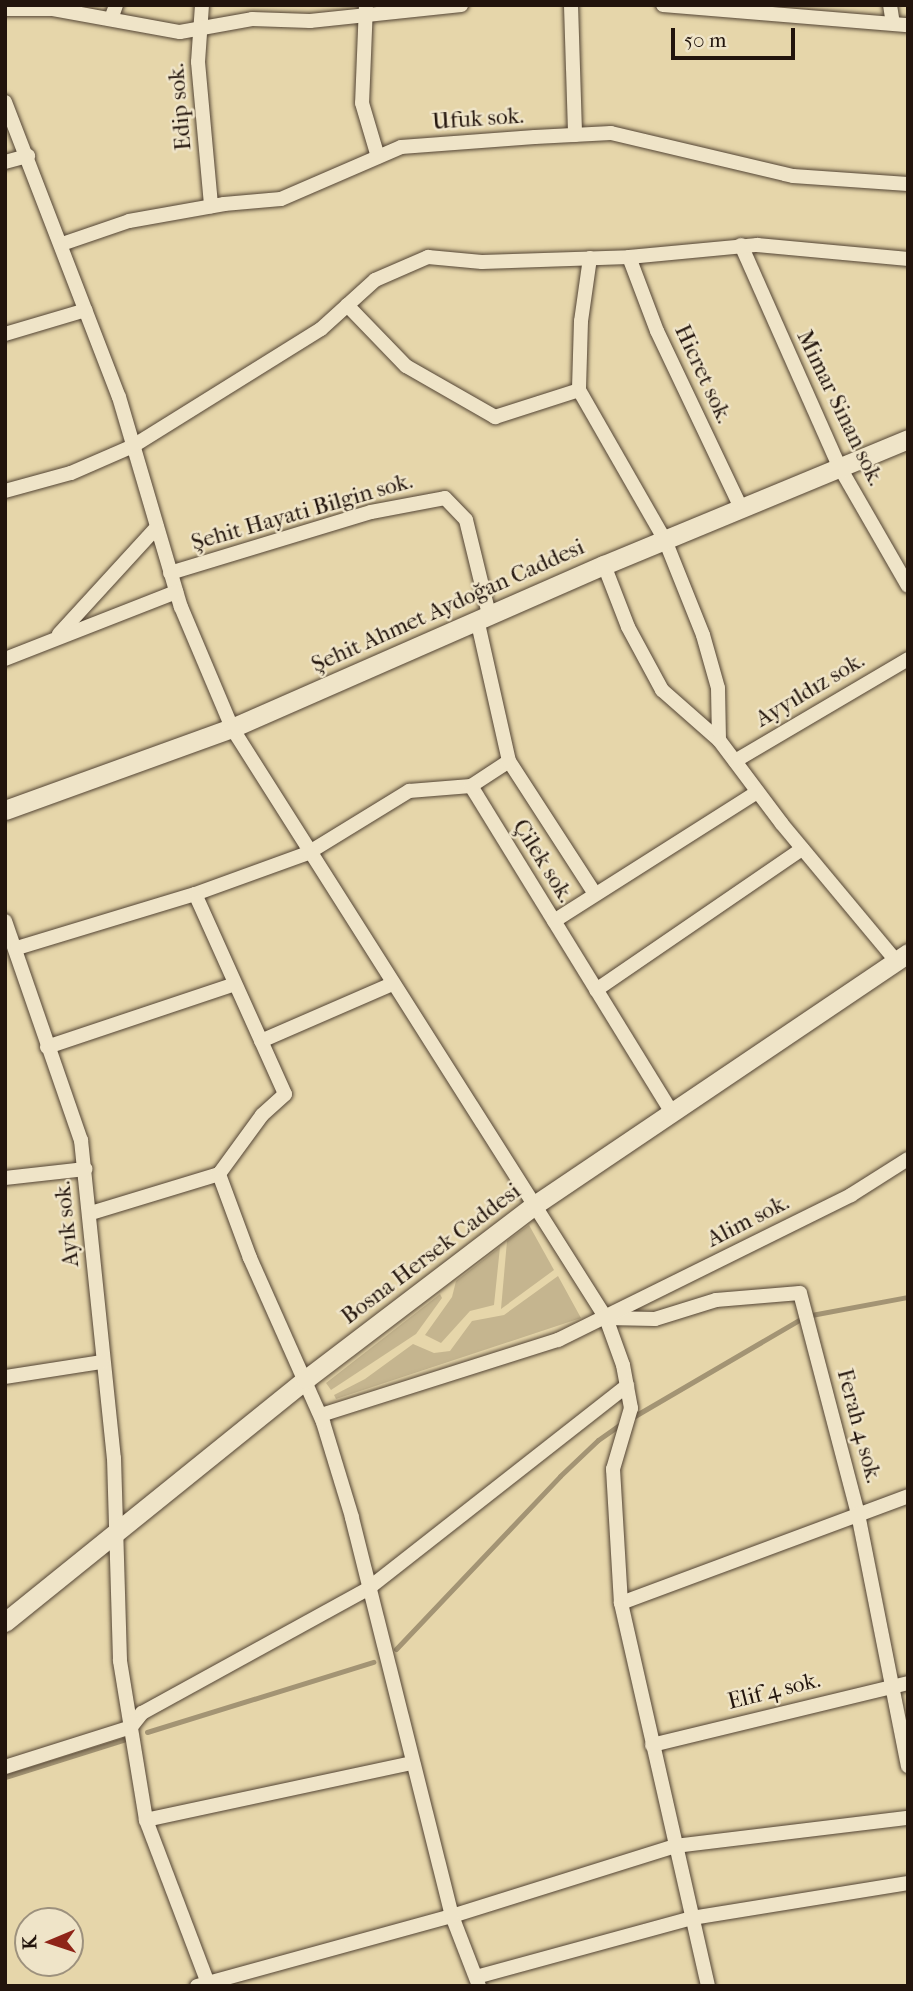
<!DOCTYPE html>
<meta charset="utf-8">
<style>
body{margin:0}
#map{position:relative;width:913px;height:1991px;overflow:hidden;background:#e6d6aa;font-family:"IM FELL French Canon",serif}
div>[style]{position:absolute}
.green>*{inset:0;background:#c5b58f}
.stream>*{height:5px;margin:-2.5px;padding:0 2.5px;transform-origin:2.5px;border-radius:2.5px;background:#a39474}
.roads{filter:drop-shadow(0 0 2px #534434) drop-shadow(0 0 2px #534434)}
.street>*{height:14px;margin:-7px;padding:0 7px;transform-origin:7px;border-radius:7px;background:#efe4c8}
.secondary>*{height:19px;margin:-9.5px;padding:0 9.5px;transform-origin:9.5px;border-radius:9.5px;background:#efe4c8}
span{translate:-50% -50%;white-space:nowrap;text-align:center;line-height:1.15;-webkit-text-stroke:5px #efe4c8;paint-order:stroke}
.street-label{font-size:23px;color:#22140c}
.frame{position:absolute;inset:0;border:7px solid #22140c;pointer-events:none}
.north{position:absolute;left:14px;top:1907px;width:70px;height:70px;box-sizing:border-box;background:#efe4c8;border:2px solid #9d917d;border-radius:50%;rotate:268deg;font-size:19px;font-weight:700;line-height:28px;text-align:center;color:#22140c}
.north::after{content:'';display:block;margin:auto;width:24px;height:32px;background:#8f2418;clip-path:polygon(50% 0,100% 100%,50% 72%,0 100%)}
.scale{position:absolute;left:671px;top:28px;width:124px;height:32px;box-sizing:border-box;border:4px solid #22140c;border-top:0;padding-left:9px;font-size:21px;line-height:24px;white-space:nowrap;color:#22140c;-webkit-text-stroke:5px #efe4c8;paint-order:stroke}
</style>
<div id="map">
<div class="green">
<div style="clip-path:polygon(529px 1225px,554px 1270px,501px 1309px,507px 1241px)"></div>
<div style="clip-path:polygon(500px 1247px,494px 1305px,470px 1311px,441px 1343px,425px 1335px,452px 1297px,456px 1281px)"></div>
<div style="clip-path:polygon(558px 1276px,581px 1318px,336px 1399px,334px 1395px,365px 1379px,413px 1344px,434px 1353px,450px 1351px,472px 1321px,504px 1315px)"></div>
<div style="clip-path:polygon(440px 1294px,442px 1298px,416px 1334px,331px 1390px,326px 1383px)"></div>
</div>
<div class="stream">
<div style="left:633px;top:1417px;width:200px;rotate:-30.3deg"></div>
<div style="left:806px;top:1316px;width:104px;rotate:-10.6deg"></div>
<div style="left:396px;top:1649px;width:238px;rotate:-46.5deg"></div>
<div style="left:560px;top:1476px;width:52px;rotate:-43.5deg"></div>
<div style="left:598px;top:1440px;width:32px;rotate:-35deg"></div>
<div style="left:147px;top:1732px;width:237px;rotate:-17.2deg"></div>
<div style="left:5px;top:1777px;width:124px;rotate:-17.4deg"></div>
</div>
<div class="roads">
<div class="street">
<div style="left:202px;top:5px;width:57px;rotate:94deg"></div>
<div style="left:198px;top:62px;width:145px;rotate:84.8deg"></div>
<div style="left:366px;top:5px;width:98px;rotate:92.3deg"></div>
<div style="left:362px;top:103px;width:56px;rotate:73.5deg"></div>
<div style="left:571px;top:5px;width:130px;rotate:88.2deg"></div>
<div style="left:663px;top:5px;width:246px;rotate:4.7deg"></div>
<div style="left:890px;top:5px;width:18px;rotate:81deg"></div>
<div style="left:5px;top:9px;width:48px"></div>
<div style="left:53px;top:9px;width:129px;rotate:10.3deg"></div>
<div style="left:180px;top:32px;width:73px;rotate:-10.2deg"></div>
<div style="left:252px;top:19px;width:58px;rotate:2deg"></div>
<div style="left:310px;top:21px;width:152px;rotate:-6deg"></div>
<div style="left:111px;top:19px;width:15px;rotate:-70deg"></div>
<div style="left:5px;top:102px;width:316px;rotate:68.9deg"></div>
<div style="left:119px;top:397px;width:219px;rotate:73.6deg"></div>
<div style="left:181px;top:607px;width:131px;rotate:67.1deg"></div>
<div style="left:232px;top:728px;width:699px;rotate:57.63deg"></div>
<div style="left:606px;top:1318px;width:50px;rotate:70.1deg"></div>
<div style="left:623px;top:1365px;width:44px;rotate:79.5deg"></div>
<div style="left:631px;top:1408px;width:64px;rotate:106.4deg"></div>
<div style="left:613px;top:1469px;width:134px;rotate:86.6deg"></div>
<div style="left:621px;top:1603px;width:393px;rotate:77.2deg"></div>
<div style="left:5px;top:162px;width:24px;rotate:-15deg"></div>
<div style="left:62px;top:244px;width:71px;rotate:-18.9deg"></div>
<div style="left:129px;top:221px;width:97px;rotate:-10.1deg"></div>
<div style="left:224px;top:204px;width:57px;rotate:-5deg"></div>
<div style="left:281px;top:199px;width:131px;rotate:-23.4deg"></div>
<div style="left:401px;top:147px;width:134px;rotate:-4.3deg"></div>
<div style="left:535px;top:137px;width:76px;rotate:-3deg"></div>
<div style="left:611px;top:133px;width:187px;rotate:13.3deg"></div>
<div style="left:793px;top:176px;width:115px;rotate:4deg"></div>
<div style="left:741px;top:245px;width:242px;rotate:66.1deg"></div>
<div style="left:839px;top:466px;width:138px;rotate:60.1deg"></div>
<div style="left:629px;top:257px;width:79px;rotate:69.3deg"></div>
<div style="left:657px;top:331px;width:196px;rotate:64.6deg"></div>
<div style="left:590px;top:258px;width:64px;rotate:98.1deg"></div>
<div style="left:581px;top:321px;width:69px;rotate:91.7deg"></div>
<div style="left:579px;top:390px;width:173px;rotate:60.2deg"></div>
<div style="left:665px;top:540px;width:102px;rotate:68.2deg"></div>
<div style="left:703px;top:635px;width:55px;rotate:74.2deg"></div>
<div style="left:718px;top:688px;width:52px;rotate:88.9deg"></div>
<div style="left:347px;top:305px;width:85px;rotate:46deg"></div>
<div style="left:406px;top:366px;width:103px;rotate:29.8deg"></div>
<div style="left:495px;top:417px;width:88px;rotate:-17.8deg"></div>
<div style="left:5px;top:334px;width:84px;rotate:-16.5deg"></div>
<div style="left:5px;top:491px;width:68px;rotate:-15.3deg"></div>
<div style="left:71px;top:473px;width:68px;rotate:-23.5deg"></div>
<div style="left:133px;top:446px;width:221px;rotate:-31.9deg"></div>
<div style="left:321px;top:329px;width:73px;rotate:-42.2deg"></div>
<div style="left:375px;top:280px;width:58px;rotate:-23.5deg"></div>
<div style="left:428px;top:257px;width:54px;rotate:5.3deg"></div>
<div style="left:482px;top:262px;width:147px;rotate:-1.9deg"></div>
<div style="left:629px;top:257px;width:129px;rotate:-5.4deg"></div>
<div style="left:757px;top:245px;width:152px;rotate:5.3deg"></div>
<div style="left:604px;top:565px;width:66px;rotate:68.8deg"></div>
<div style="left:628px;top:627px;width:72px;rotate:61.6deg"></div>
<div style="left:662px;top:690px;width:76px;rotate:41.3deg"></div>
<div style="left:719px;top:740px;width:105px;rotate:53.1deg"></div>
<div style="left:782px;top:824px;width:178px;rotate:50.2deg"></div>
<div style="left:170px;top:573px;width:210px;rotate:-16.9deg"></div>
<div style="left:371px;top:512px;width:75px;rotate:-10.7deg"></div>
<div style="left:445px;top:498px;width:30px;rotate:46deg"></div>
<div style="left:466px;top:520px;width:97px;rotate:76.3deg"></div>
<div style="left:477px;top:619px;width:146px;rotate:77.3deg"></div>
<div style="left:59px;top:634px;width:145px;rotate:-47.5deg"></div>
<div style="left:5px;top:659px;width:184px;rotate:-21.4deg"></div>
<div style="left:735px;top:761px;width:201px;rotate:-30.5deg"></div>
<div style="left:471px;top:786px;width:45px;rotate:-33.3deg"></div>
<div style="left:509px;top:761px;width:158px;rotate:57.1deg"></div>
<div style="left:5px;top:921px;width:232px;rotate:70.9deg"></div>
<div style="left:81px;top:1140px;width:320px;rotate:84.1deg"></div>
<div style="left:114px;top:1458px;width:203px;rotate:88.3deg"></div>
<div style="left:120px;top:1661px;width:161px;rotate:80.7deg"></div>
<div style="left:146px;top:1820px;width:178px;rotate:69.2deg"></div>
<div style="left:554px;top:921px;width:241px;rotate:-32.4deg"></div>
<div style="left:17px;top:948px;width:186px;rotate:-16.9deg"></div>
<div style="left:596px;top:990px;width:250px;rotate:-34.4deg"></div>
<div style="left:261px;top:1041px;width:143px;rotate:-23.5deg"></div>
<div style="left:47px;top:1047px;width:198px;rotate:-18.5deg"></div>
<div style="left:5px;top:1178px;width:81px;rotate:-6.4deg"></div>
<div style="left:91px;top:1213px;width:134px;rotate:-16.9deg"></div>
<div style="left:606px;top:1318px;width:49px;rotate:1.2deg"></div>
<div style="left:655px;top:1319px;width:64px;rotate:-17.3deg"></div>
<div style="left:716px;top:1300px;width:84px;rotate:-4.8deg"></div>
<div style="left:800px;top:1293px;width:228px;rotate:75.3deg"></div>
<div style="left:858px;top:1514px;width:257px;rotate:78.8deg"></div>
<div style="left:5px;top:1377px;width:98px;rotate:-8.8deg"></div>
<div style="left:321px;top:1415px;width:249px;rotate:-17.6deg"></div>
<div style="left:558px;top:1340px;width:327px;rotate:-26.3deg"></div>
<div style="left:851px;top:1195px;width:67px;rotate:-32.3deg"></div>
<div style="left:621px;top:1603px;width:306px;rotate:-20.4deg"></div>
<div style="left:652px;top:1745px;width:263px;rotate:-13.6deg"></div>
<div style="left:5px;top:1767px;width:132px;rotate:-17.6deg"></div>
<div style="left:131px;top:1727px;width:18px;rotate:-52deg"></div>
<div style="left:142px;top:1713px;width:259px;rotate:-28.8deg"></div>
<div style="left:369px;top:1588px;width:328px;rotate:-38.1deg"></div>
<div style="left:146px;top:1820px;width:272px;rotate:-12.1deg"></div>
<div style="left:476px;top:1977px;width:224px;rotate:-15.3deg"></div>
<div style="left:692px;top:1918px;width:219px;rotate:-9.2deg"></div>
<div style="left:197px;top:1986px;width:264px;rotate:-15.4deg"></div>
<div style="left:452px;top:1916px;width:234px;rotate:-17.4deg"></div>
<div style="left:675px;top:1846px;width:235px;rotate:-6.9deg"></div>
<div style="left:479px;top:1986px;width:75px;rotate:-111.1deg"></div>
<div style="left:452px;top:1916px;width:411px;rotate:-104.1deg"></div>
<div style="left:352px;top:1517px;width:99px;rotate:-107deg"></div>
<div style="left:323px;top:1422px;width:180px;rotate:-114deg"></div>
<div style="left:250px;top:1258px;width:90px;rotate:-110.3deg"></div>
<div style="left:219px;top:1174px;width:73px;rotate:-53.9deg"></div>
<div style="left:262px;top:1115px;width:31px;rotate:-42deg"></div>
<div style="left:285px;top:1094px;width:219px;rotate:-114.2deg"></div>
<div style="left:195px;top:894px;width:120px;rotate:-19.9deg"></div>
<div style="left:308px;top:853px;width:119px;rotate:-31.5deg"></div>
<div style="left:409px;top:791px;width:62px;rotate:-4.6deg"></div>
<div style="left:471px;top:786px;width:384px;rotate:58.4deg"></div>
</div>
<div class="secondary">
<div style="left:5px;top:810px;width:241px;rotate:-19.9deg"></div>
<div style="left:232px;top:728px;width:406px;rotate:-23.7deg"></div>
<div style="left:604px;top:565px;width:329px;rotate:-22.5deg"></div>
<div style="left:5px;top:1622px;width:387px;rotate:-38.9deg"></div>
<div style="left:306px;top:1379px;width:289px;rotate:-37.3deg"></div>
<div style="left:536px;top:1204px;width:449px;rotate:-34deg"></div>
</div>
</div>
<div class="street-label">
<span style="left:180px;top:107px;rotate:-95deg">Edip sok.</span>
<span style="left:478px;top:119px;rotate:-4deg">Ufuk sok.</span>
<span style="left:703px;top:374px;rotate:65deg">Hicret sok.</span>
<span style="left:840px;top:408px;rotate:64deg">Mimar Sinan sok.</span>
<span style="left:302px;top:512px;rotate:-16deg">Şehit Hayati Bilgin sok.</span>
<span style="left:448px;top:606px;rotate:-24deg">Şehit Ahmet Aydoğan Caddesi</span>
<span style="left:810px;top:690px;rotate:-31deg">Ayyıldız sok.</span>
<span style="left:543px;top:861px;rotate:58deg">Çilek sok.</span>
<span style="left:748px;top:1221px;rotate:-27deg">Alim sok.</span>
<span style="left:67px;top:1224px;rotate:-96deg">Ayık sok.</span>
<span style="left:431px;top:1254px;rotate:-37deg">Bosna Hersek Caddesi</span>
<span style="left:859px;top:1426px;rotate:75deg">Ferah 4 sok.</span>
<span style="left:774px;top:1691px;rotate:-14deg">Elif 4 sok.</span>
</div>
<div class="frame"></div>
<div class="north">K</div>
<div class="scale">50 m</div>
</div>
